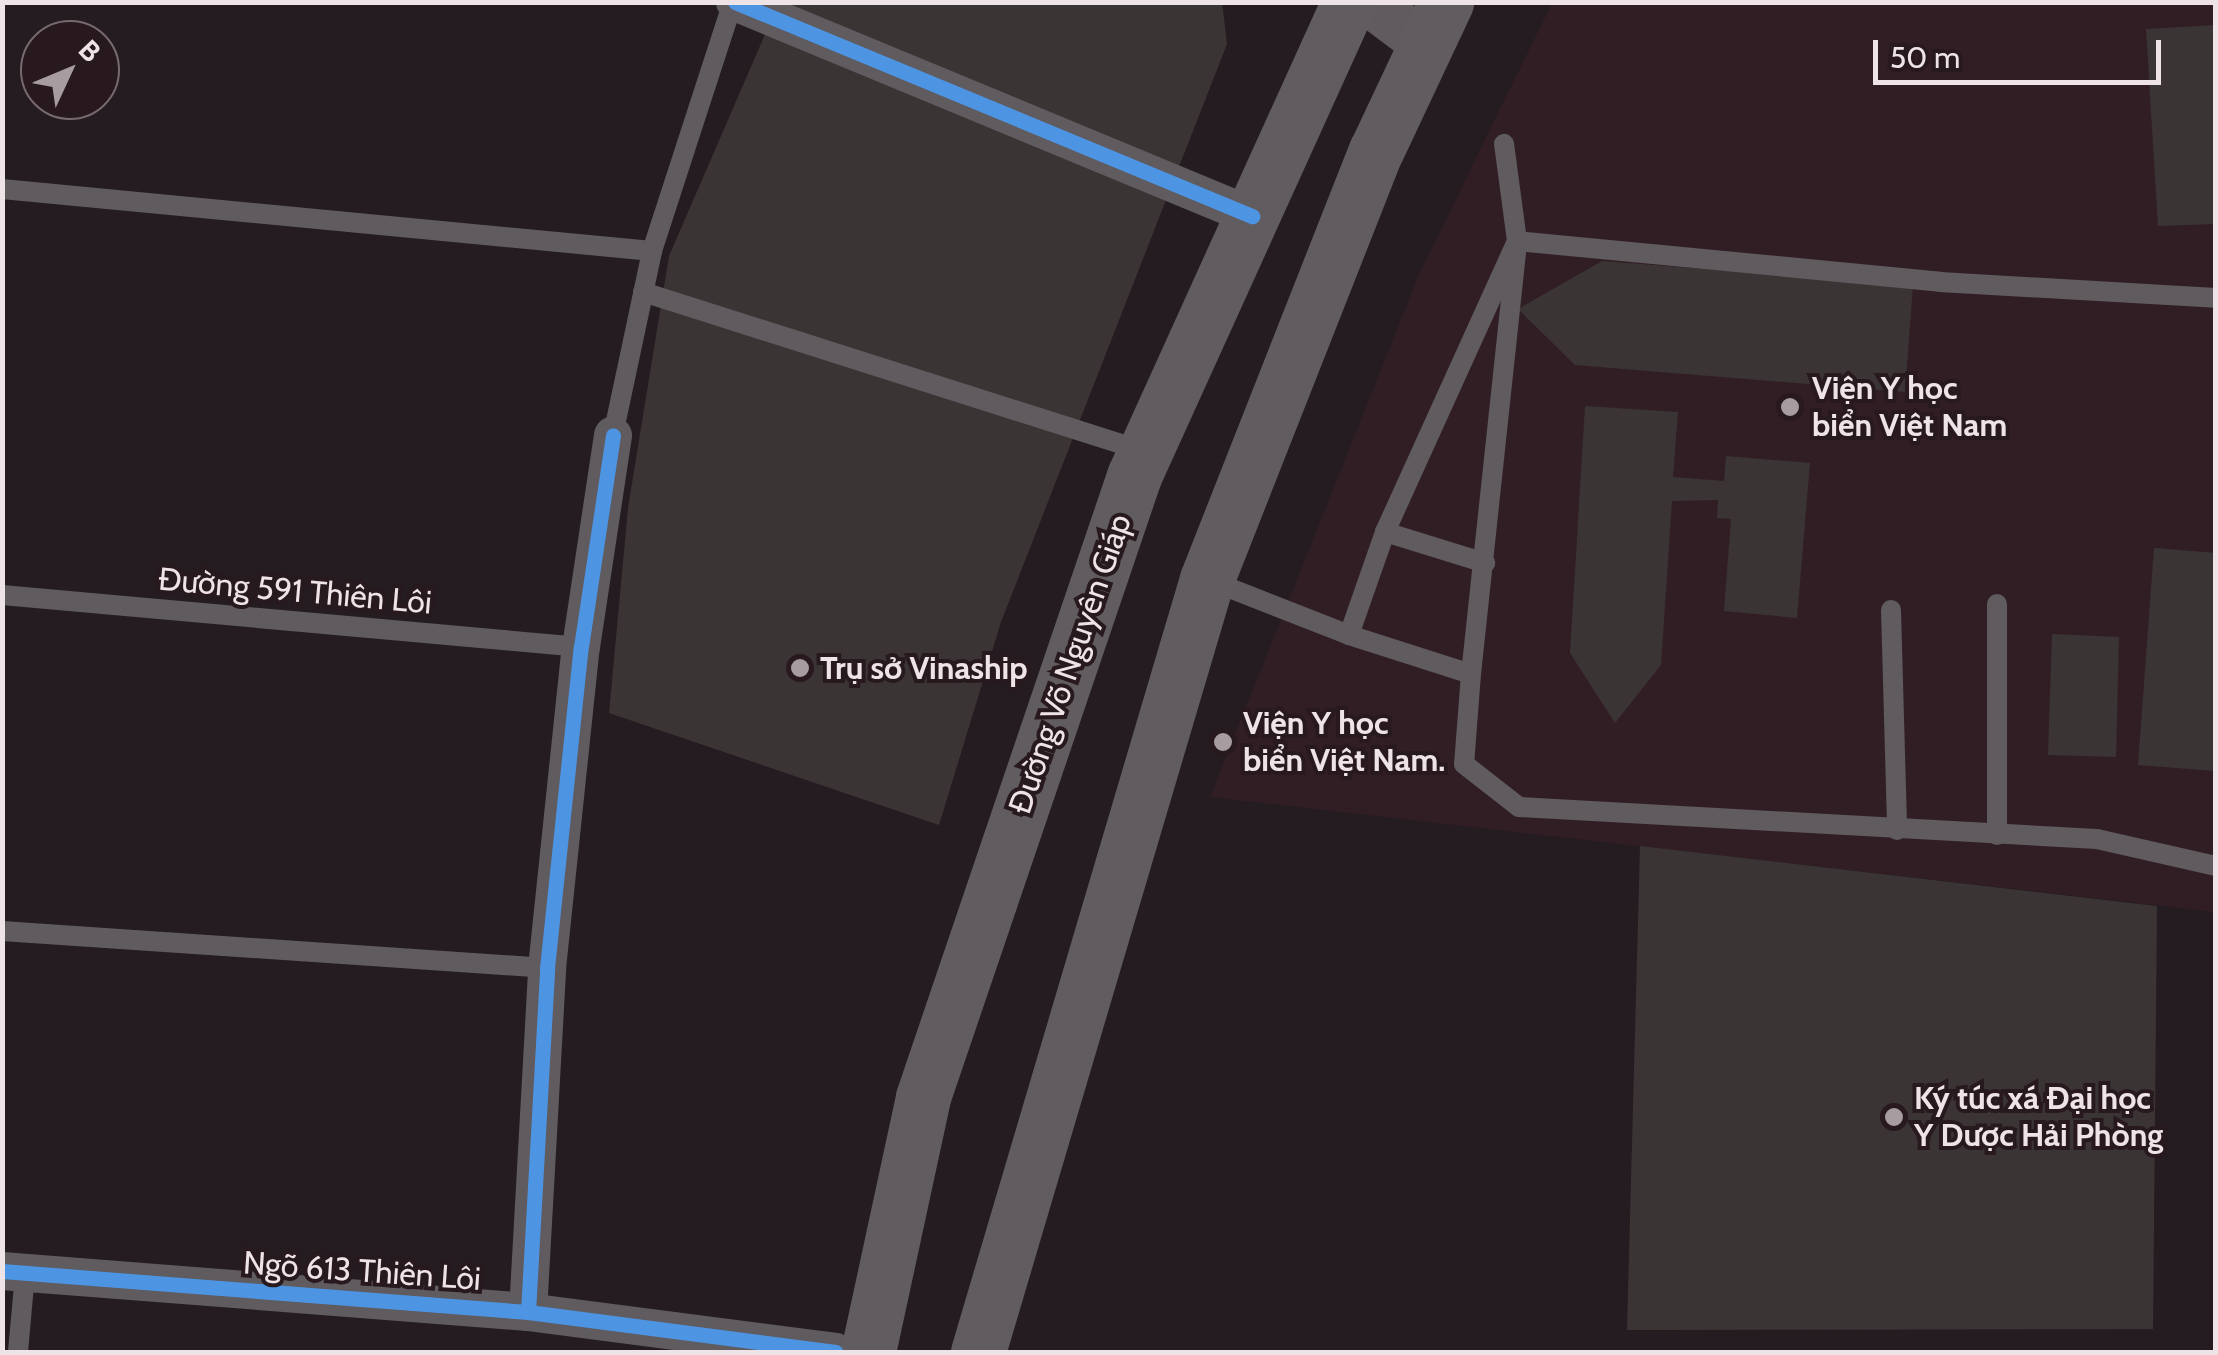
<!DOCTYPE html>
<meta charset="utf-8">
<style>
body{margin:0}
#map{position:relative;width:2218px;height:1355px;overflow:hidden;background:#241c20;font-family:Cabin,sans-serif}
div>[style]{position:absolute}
.built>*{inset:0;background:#311e25}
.building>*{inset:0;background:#3b3435}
.service>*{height:20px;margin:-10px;padding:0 10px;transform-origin:10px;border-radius:10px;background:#5f5b5e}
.minor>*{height:38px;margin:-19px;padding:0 19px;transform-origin:19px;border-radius:19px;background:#5f5b5e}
.tertiary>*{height:48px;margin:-24px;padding:0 24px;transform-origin:24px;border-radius:24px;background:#5f5b5e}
.primary>*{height:55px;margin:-27.5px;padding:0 27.5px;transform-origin:27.5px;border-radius:27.5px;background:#615c60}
.cycleway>*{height:15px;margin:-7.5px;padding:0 7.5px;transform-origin:7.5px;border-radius:7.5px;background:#4d94e3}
.dots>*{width:28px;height:28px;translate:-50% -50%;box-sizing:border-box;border:5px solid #28191f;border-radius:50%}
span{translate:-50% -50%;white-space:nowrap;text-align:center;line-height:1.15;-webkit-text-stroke:8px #28191f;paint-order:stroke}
.poi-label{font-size:32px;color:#eee3e7;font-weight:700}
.left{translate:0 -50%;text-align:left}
.street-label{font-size:32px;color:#eee3e7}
.frame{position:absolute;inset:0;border:5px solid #eee3e7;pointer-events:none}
.north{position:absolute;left:20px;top:20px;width:100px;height:100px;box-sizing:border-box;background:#28191f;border:2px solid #776a6f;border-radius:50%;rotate:46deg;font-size:28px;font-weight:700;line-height:40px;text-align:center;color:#eee3e7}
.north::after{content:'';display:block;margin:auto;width:35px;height:45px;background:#a79da1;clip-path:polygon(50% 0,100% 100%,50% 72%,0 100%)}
.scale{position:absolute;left:1873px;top:40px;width:288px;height:45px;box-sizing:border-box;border:5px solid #eee3e7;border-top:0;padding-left:12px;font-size:30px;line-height:35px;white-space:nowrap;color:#eee3e7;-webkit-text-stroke:8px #28191f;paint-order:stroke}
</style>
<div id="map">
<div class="built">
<div style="clip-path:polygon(1552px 3px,2215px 3px,2215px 912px,1210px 797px,1419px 274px)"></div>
</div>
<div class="building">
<div style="clip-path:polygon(779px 2px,1222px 2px,1227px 44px,1001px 622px,939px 825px,609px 713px,628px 508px,669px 256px)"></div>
<div style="clip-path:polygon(2216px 25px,2216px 224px,2158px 226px,2146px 29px)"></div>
<div style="clip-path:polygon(1602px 261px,1913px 285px,1905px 392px,1575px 365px,1518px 309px)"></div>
<div style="clip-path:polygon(1585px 406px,1678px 412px,1673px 477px,1724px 481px,1726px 456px,1810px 463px,1797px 618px,1724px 611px,1731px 519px,1717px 518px,1718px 500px,1672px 501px,1661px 665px,1615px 723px,1570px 653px)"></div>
<div style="clip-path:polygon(2154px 548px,2216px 553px,2216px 771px,2138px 765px)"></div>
<div style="clip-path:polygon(2052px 634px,2119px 637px,2116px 757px,2048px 755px)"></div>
<div style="clip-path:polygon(1640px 846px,2157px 906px,2153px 1329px,1627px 1330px)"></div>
</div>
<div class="service">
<div style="left:2px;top:189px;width:653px;rotate:5.45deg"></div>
<div style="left:643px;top:292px;width:525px;rotate:17.64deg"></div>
<div style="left:613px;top:435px;width:188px;rotate:-78deg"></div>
<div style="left:652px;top:251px;width:262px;rotate:-72deg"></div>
<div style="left:1385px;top:532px;width:105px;rotate:17.2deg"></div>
<div style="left:1209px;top:580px;width:150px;rotate:21.4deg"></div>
<div style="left:1349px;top:635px;width:128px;rotate:17.7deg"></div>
<div style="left:1471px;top:674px;width:90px;rotate:94.4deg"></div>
<div style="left:1464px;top:764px;width:70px;rotate:38deg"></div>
<div style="left:1519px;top:807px;width:579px;rotate:3.17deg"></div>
<div style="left:2097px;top:839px;width:122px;rotate:12.8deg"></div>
<div style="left:2px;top:595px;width:581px;rotate:5.13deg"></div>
<div style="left:1997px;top:604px;width:231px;rotate:90deg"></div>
<div style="left:1891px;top:610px;width:220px;rotate:88.4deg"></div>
<div style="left:1349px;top:635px;width:109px;rotate:-70.7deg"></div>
<div style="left:1385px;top:532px;width:320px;rotate:-65.6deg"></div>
<div style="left:1517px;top:241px;width:425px;rotate:5.5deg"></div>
<div style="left:1940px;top:282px;width:276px;rotate:3.3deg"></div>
<div style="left:1471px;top:674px;width:435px;rotate:-83.9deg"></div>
<div style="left:1517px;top:241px;width:98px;rotate:-97.6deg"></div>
<div style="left:2px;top:931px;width:546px;rotate:3.88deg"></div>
<div style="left:18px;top:1352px;width:79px;rotate:-84.9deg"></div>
</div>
<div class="minor">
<div style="left:735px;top:2px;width:560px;rotate:22.49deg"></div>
<div style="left:2px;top:1271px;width:528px;rotate:4.46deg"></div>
<div style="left:528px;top:1312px;width:310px;rotate:7.4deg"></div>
<div style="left:528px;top:1312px;width:345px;rotate:-86.8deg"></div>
<div style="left:547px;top:968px;width:323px;rotate:-84deg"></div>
<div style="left:581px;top:647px;width:214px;rotate:-81.4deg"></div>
</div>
<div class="tertiary">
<div style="left:1369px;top:2px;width:70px;rotate:36.9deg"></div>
</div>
<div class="primary">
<div style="left:868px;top:1352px;width:261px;rotate:-77.8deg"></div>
<div style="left:923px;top:1097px;width:656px;rotate:-71.23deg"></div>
<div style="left:1134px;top:476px;width:520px;rotate:-65.6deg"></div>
<div style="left:978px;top:1352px;width:806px;rotate:-73.5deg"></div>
<div style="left:1207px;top:579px;width:460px;rotate:-68.5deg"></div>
<div style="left:1376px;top:151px;width:165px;rotate:-64.8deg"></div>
</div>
<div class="cycleway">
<div style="left:735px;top:2px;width:560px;rotate:22.49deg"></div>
<div style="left:2px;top:1271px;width:528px;rotate:4.46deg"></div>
<div style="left:528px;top:1312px;width:310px;rotate:7.4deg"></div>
<div style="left:528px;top:1312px;width:345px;rotate:-86.8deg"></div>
<div style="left:547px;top:968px;width:323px;rotate:-84deg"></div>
<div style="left:581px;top:647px;width:214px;rotate:-81.4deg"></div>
</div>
<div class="dots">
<div style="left:1790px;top:407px;background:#a79da1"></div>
<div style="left:800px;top:668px;background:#a79da1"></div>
<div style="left:1223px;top:742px;background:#a79da1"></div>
<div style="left:1894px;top:1117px;background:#a79da1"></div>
</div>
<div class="poi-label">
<span class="left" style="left:1812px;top:407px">Viện Y học<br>biển Việt Nam</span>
<span class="left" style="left:820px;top:668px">Trụ sở Vinaship</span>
<span class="left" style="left:1243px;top:742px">Viện Y học<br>biển Việt Nam.</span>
<span class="left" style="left:1914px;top:1117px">Ký túc xá Đại học<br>Y Dược Hải Phòng</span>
</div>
<div class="street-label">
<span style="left:295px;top:591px;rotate:5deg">Đường 591 Thiên Lôi</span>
<span style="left:1070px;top:664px;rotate:-71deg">Đường Võ Nguyên Giáp</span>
<span style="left:362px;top:1271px;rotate:4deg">Ngõ 613 Thiên Lôi</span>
</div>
<div class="frame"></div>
<div class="north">B</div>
<div class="scale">50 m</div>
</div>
